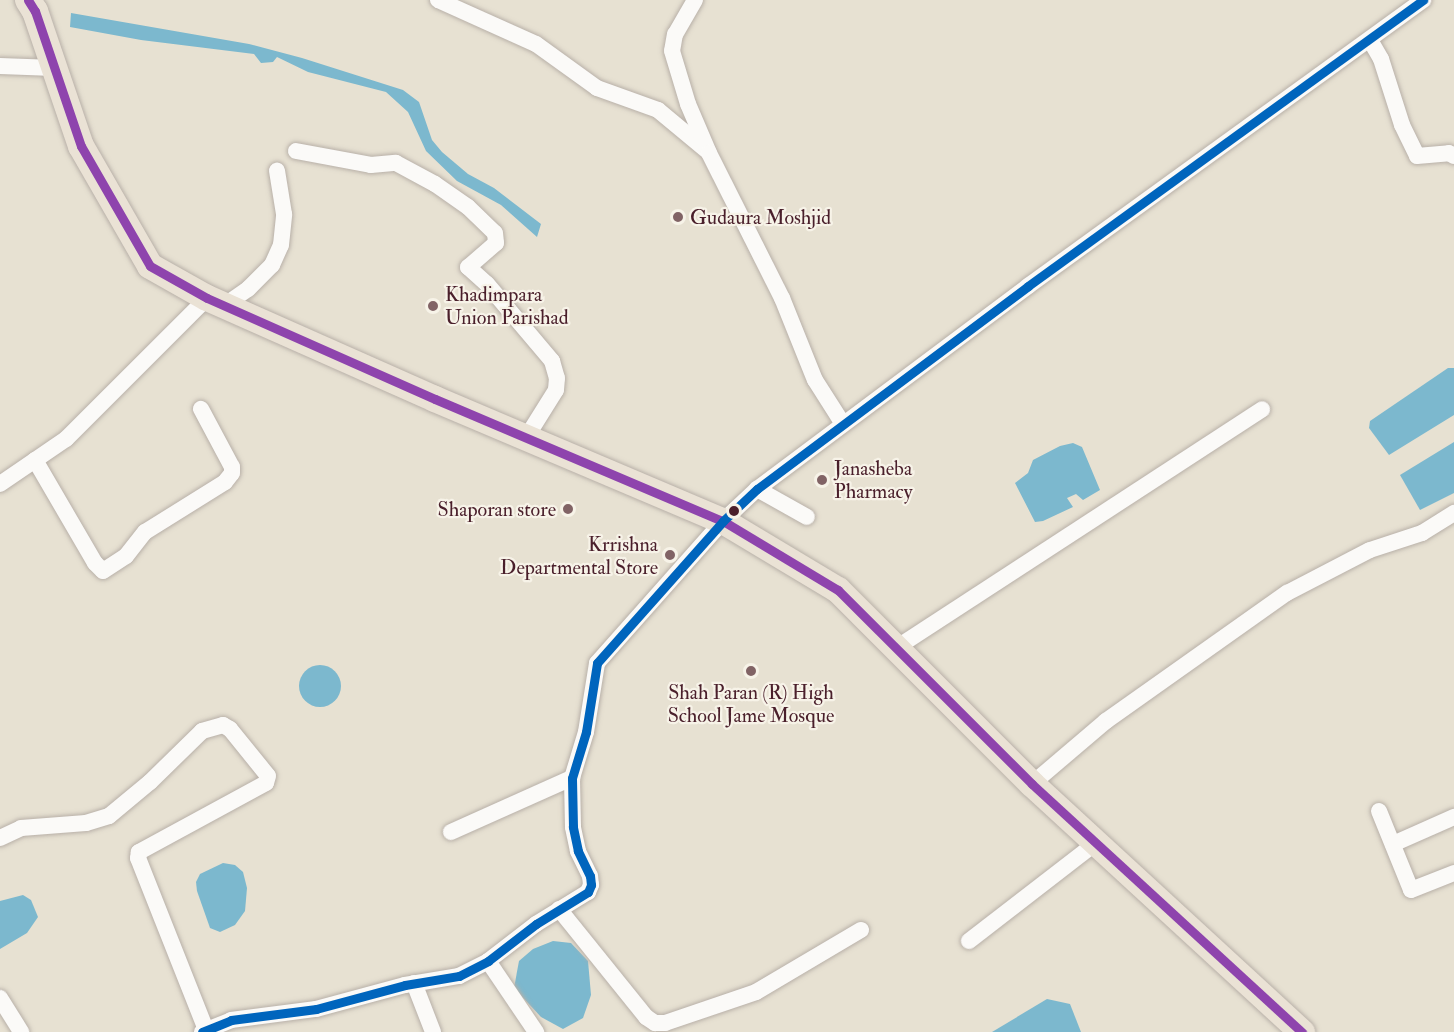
<!DOCTYPE html>
<style>
body{margin:0}
#map{position:relative;width:1454px;height:1032px;overflow:hidden;background:#e7e1d2;font-family:"IM FELL Double Pica",serif}
div>[style]{position:absolute}
.water>*{inset:0;background:#7cb8ce}
.round{border-radius:50%}
.roads{filter:drop-shadow(0 0 2px #b8b0a8) drop-shadow(0 0 2px #b8b0a8)}
.minor>*{height:16px;margin:-8px;padding:0 8px;transform-origin:8px;border-radius:8px;background:#fbfaf8}
.highway>*{height:26px;margin:-13px;padding:0 13px;transform-origin:13px;border-radius:13px;background:#eae2d5}
.bus-1>*{height:9px;margin:-4.5px;padding:0 4.5px;transform-origin:4.5px;border-radius:4.5px;background:#8e44ad}
.bus-2>*{height:9px;margin:-4.5px;padding:0 4.5px;transform-origin:4.5px;border-radius:4.5px;background:#0065bd}
.dots>*{width:16px;height:16px;translate:-50% -50%;box-sizing:border-box;border:3px solid #f7f3e8;border-radius:50%}
span{translate:-50% -50%;white-space:nowrap;text-align:center;line-height:1.15;-webkit-text-stroke:4.5px #f7f3e8;paint-order:stroke}
.poi-label{font-size:20px;color:#4a1f2b}
.left{translate:0 -50%;text-align:left}
.right{translate:-100% -50%;text-align:right}
</style>
<div id="map">
<div class="water">
<div style="clip-path:polygon(71px 13px,249px 44px,302px 58px,403px 90px,419px 102px,432px 140px,442px 152px,468px 174px,494px 188px,541px 224px,537px 237px,501px 205px,457px 181px,426px 151px,408px 112px,386px 92px,308px 72px,277px 57px,273px 62px,261px 63px,254px 54px,141px 40px,70px 27px)"></div>
<div style="clip-path:polygon(1448px 368px,1454px 368px,1454px 415px,1389px 455px,1369px 428px,1370px 421px)"></div>
<div style="clip-path:polygon(1454px 442px,1454px 493px,1420px 510px,1400px 475px)"></div>
<div style="clip-path:polygon(1073px 443px,1082px 447px,1100px 490px,1083px 500px,1076px 494px,1067px 498px,1073px 507px,1043px 521px,1035px 522px,1015px 483px,1028px 473px,1033px 460px,1060px 446px)"></div>
<div class="round" style="left:299px;top:665px;width:42px;height:42px"></div>
<div style="clip-path:polygon(223px 863px,235px 865px,243px 872px,247px 888px,245px 911px,235px 925px,220px 932px,210px 928px,197px 891px,196px 882px,200px 874px)"></div>
<div style="clip-path:polygon(23px 895px,31px 900px,38px 917px,27px 933px,0 949px,0 901px)"></div>
<div style="clip-path:polygon(553px 941px,571px 943px,588px 961px,591px 995px,583px 1018px,563px 1029px,541px 1017px,514px 988px,519px 961px,533px 949px)"></div>
<div style="clip-path:polygon(1047px 999px,1070px 1004px,1081px 1032px,992px 1032px)"></div>
</div>
<div class="roads">
<div class="minor">
<div style="left:438px;top:0;width:107px;rotate:24.2deg"></div>
<div style="left:536px;top:44px;width:75px;rotate:35.8deg"></div>
<div style="left:597px;top:88px;width:65px;rotate:19.8deg"></div>
<div style="left:658px;top:110px;width:62px;rotate:39.8deg"></div>
<div style="left:695px;top:0;width:39px;rotate:120deg"></div>
<div style="left:675px;top:34px;width:17px;rotate:100deg"></div>
<div style="left:672px;top:51px;width:55px;rotate:73.2deg"></div>
<div style="left:688px;top:104px;width:53px;rotate:66.8deg"></div>
<div style="left:709px;top:153px;width:162px;rotate:63.3deg"></div>
<div style="left:782px;top:298px;width:88px;rotate:68.1deg"></div>
<div style="left:815px;top:380px;width:52px;rotate:57.5deg"></div>
<div style="left:1370px;top:40px;width:22px;rotate:60deg"></div>
<div style="left:1381px;top:59px;width:69px;rotate:72.3deg"></div>
<div style="left:1402px;top:125px;width:34px;rotate:64deg"></div>
<div style="left:1417px;top:156px;width:32px;rotate:-5deg"></div>
<div style="left:1449px;top:153px;width:6px;rotate:31deg"></div>
<div style="left:0;top:66px;width:54px;rotate:2.1deg"></div>
<div style="left:296px;top:151px;width:76px;rotate:10.6deg"></div>
<div style="left:371px;top:165px;width:25px;rotate:-5deg"></div>
<div style="left:396px;top:163px;width:44px;rotate:28.3deg"></div>
<div style="left:435px;top:184px;width:40px;rotate:34.9deg"></div>
<div style="left:468px;top:207px;width:37px;rotate:44deg"></div>
<div style="left:495px;top:233px;width:10px;rotate:84deg"></div>
<div style="left:496px;top:243px;width:37px;rotate:139deg"></div>
<div style="left:468px;top:267px;width:25px;rotate:42deg"></div>
<div style="left:487px;top:284px;width:101px;rotate:49.8deg"></div>
<div style="left:552px;top:361px;width:18px;rotate:74deg"></div>
<div style="left:557px;top:378px;width:12px;rotate:95deg"></div>
<div style="left:556px;top:390px;width:57px;rotate:122deg"></div>
<div style="left:225px;top:305px;width:28px;rotate:-35deg"></div>
<div style="left:248px;top:289px;width:34px;rotate:-45deg"></div>
<div style="left:272px;top:265px;width:22px;rotate:-66deg"></div>
<div style="left:281px;top:245px;width:31px;rotate:-84deg"></div>
<div style="left:284px;top:214px;width:44px;rotate:-99.2deg"></div>
<div style="left:35px;top:460px;width:119px;rotate:59.8deg"></div>
<div style="left:95px;top:563px;width:11px;rotate:45deg"></div>
<div style="left:103px;top:571px;width:27px;rotate:-33deg"></div>
<div style="left:126px;top:556px;width:31px;rotate:-52deg"></div>
<div style="left:145px;top:532px;width:94px;rotate:-32deg"></div>
<div style="left:225px;top:482px;width:11px;rotate:-52deg"></div>
<div style="left:232px;top:473px;width:6px;rotate:-90deg"></div>
<div style="left:232px;top:467px;width:66px;rotate:-118.1deg"></div>
<div style="left:0;top:484px;width:80px;rotate:-34.3deg"></div>
<div style="left:66px;top:439px;width:199px;rotate:-45deg"></div>
<div style="left:757px;top:489px;width:57px;rotate:29.2deg"></div>
<div style="left:896px;top:648px;width:437px;rotate:-33.1deg"></div>
<div style="left:1032px;top:784px;width:97px;rotate:-40.4deg"></div>
<div style="left:1106px;top:721px;width:222px;rotate:-35.3deg"></div>
<div style="left:1287px;top:593px;width:93px;rotate:-27.4deg"></div>
<div style="left:1370px;top:550px;width:55px;rotate:-18.1deg"></div>
<div style="left:1422px;top:533px;width:38px;rotate:-32deg"></div>
<div style="left:1379px;top:811px;width:85px;rotate:67.9deg"></div>
<div style="left:1411px;top:890px;width:46px;rotate:-21.6deg"></div>
<div style="left:451px;top:832px;width:133px;rotate:-24.1deg"></div>
<div style="left:0;top:838px;width:23px;rotate:-25deg"></div>
<div style="left:21px;top:828px;width:65px;rotate:-4.4deg"></div>
<div style="left:86px;top:823px;width:24px;rotate:-17deg"></div>
<div style="left:109px;top:816px;width:53px;rotate:-39.7deg"></div>
<div style="left:150px;top:782px;width:73px;rotate:-44.4deg"></div>
<div style="left:202px;top:731px;width:22px;rotate:-16deg"></div>
<div style="left:223px;top:725px;width:8px;rotate:30deg"></div>
<div style="left:230px;top:729px;width:60px;rotate:51deg"></div>
<div style="left:268px;top:776px;width:7px;rotate:106deg"></div>
<div style="left:266px;top:783px;width:145px;rotate:151.5deg"></div>
<div style="left:139px;top:852px;width:6px;rotate:99deg"></div>
<div style="left:138px;top:858px;width:185px;rotate:68.4deg"></div>
<div style="left:1393px;top:844px;width:67px;rotate:-23.9deg"></div>
<div style="left:559px;top:909px;width:139px;rotate:51.1deg"></div>
<div style="left:646px;top:1017px;width:11px;rotate:34deg"></div>
<div style="left:655px;top:1023px;width:10px"></div>
<div style="left:665px;top:1023px;width:96px;rotate:-18.8deg"></div>
<div style="left:756px;top:992px;width:122px;rotate:-30.6deg"></div>
<div style="left:969px;top:941px;width:160px;rotate:-37.7deg"></div>
<div style="left:488px;top:961px;width:86px;rotate:55.9deg"></div>
<div style="left:414px;top:983px;width:53px;rotate:68.8deg"></div>
<div style="left:0;top:998px;width:40px;rotate:58deg"></div>
<div style="left:202px;top:1032px;width:31px;rotate:-22deg"></div>
<div style="left:231px;top:1020px;width:86px;rotate:-7.4deg"></div>
<div style="left:316px;top:1009px;width:92px;rotate:-15.1deg"></div>
<div style="left:405px;top:985px;width:55px;rotate:-9.5deg"></div>
<div style="left:459px;top:976px;width:33px;rotate:-27deg"></div>
<div style="left:488px;top:961px;width:61px;rotate:-37.6deg"></div>
<div style="left:536px;top:924px;width:61px;rotate:-31.6deg"></div>
<div style="left:588px;top:892px;width:8px;rotate:-67deg"></div>
<div style="left:591px;top:885px;width:9px;rotate:-96deg"></div>
<div style="left:590px;top:876px;width:28px;rotate:-116deg"></div>
<div style="left:578px;top:851px;width:25px;rotate:-102deg"></div>
<div style="left:573px;top:827px;width:49px;rotate:-91.2deg"></div>
<div style="left:572px;top:778px;width:48px;rotate:-73.1deg"></div>
<div style="left:586px;top:732px;width:70px;rotate:-80.9deg"></div>
<div style="left:597px;top:663px;width:190px;rotate:-48.4deg"></div>
<div style="left:723px;top:521px;width:47px;rotate:-43.3deg"></div>
<div style="left:757px;top:489px;width:339px;rotate:-36.8deg"></div>
<div style="left:1028px;top:286px;width:488px;rotate:-35.9deg"></div>
</div>
<div class="highway">
<div style="left:28px;top:0;width:13px;rotate:58deg"></div>
<div style="left:35px;top:11px;width:143px;rotate:71.2deg"></div>
<div style="left:81px;top:146px;width:138px;rotate:60.1deg"></div>
<div style="left:150px;top:266px;width:65px;rotate:29.3deg"></div>
<div style="left:207px;top:298px;width:249px;rotate:23.9deg"></div>
<div style="left:435px;top:399px;width:313px;rotate:23deg"></div>
<div style="left:723px;top:521px;width:134px;rotate:31deg"></div>
<div style="left:838px;top:590px;width:274px;rotate:45deg"></div>
<div style="left:1032px;top:784px;width:367px;rotate:42.6deg"></div>
</div>
</div>
<div class="bus-1">
<div style="left:28px;top:0;width:13px;rotate:58deg"></div>
<div style="left:35px;top:11px;width:143px;rotate:71.2deg"></div>
<div style="left:81px;top:146px;width:138px;rotate:60.1deg"></div>
<div style="left:150px;top:266px;width:65px;rotate:29.3deg"></div>
<div style="left:207px;top:298px;width:249px;rotate:23.9deg"></div>
<div style="left:435px;top:399px;width:313px;rotate:23deg"></div>
<div style="left:723px;top:521px;width:134px;rotate:31deg"></div>
<div style="left:838px;top:590px;width:274px;rotate:45deg"></div>
<div style="left:1032px;top:784px;width:367px;rotate:42.6deg"></div>
</div>
<div class="bus-2">
<div style="left:202px;top:1032px;width:31px;rotate:-22deg"></div>
<div style="left:231px;top:1020px;width:86px;rotate:-7.4deg"></div>
<div style="left:316px;top:1009px;width:92px;rotate:-15.1deg"></div>
<div style="left:405px;top:985px;width:55px;rotate:-9.5deg"></div>
<div style="left:459px;top:976px;width:33px;rotate:-27deg"></div>
<div style="left:488px;top:961px;width:61px;rotate:-37.6deg"></div>
<div style="left:536px;top:924px;width:61px;rotate:-31.6deg"></div>
<div style="left:588px;top:892px;width:8px;rotate:-67deg"></div>
<div style="left:591px;top:885px;width:9px;rotate:-96deg"></div>
<div style="left:590px;top:876px;width:28px;rotate:-116deg"></div>
<div style="left:578px;top:851px;width:25px;rotate:-102deg"></div>
<div style="left:573px;top:827px;width:49px;rotate:-91.2deg"></div>
<div style="left:572px;top:778px;width:48px;rotate:-73.1deg"></div>
<div style="left:586px;top:732px;width:70px;rotate:-80.9deg"></div>
<div style="left:597px;top:663px;width:190px;rotate:-48.4deg"></div>
<div style="left:723px;top:521px;width:47px;rotate:-43.3deg"></div>
<div style="left:757px;top:489px;width:339px;rotate:-36.8deg"></div>
<div style="left:1028px;top:286px;width:488px;rotate:-35.9deg"></div>
</div>
<div class="dots">
<div style="left:678px;top:217px;background:#816365"></div>
<div style="left:433px;top:306px;background:#816365"></div>
<div style="left:822px;top:480px;background:#816365"></div>
<div style="left:568px;top:509px;background:#816365"></div>
<div style="left:734px;top:511px;background:#4a1f2b"></div>
<div style="left:670px;top:555px;background:#816365"></div>
<div style="left:751px;top:671px;background:#816365"></div>
</div>
<div class="poi-label">
<span class="left" style="left:690px;top:217px">Gudaura Moshjid</span>
<span class="left" style="left:445px;top:306px">Khadimpara<br>Union Parishad</span>
<span class="left" style="left:834px;top:480px">Janasheba<br>Pharmacy</span>
<span class="right" style="left:556px;top:509px">Shaporan store</span>
<span class="right" style="left:658px;top:556px">Krrishna<br>Departmental Store</span>
<span style="left:751px;top:704px">Shah Paran (R) High<br>School Jame Mosque</span>
</div>
</div>
